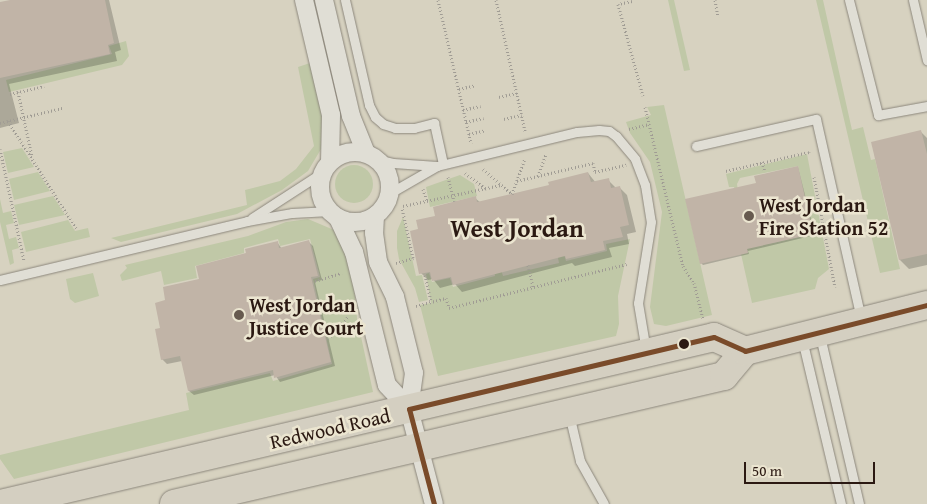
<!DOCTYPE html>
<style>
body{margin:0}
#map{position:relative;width:927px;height:504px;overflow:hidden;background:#d7d2c0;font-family:"Gentium Book Plus",serif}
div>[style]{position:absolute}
.green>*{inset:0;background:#c0c8a7}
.round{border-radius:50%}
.shadow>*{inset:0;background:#0003}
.building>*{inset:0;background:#c1b4a7}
.path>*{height:3px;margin-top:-1.5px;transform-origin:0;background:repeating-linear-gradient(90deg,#a09c94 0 1px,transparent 0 3.5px)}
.roads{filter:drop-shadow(0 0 1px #8c877c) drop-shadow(0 0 1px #8c877c)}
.lane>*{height:9px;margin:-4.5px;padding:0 4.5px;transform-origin:4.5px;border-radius:4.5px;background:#e0ded5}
.street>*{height:18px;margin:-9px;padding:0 9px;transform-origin:9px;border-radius:9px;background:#e0ded5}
.street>.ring{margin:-9px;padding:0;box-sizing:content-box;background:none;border:18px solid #e0ded5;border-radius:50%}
.primary>*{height:28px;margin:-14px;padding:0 14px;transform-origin:14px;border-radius:14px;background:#d4cfc1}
.bus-1>*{height:5px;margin:-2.5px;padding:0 2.5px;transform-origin:2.5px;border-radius:2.5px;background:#7a4b2a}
.dots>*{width:14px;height:14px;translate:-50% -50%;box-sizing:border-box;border:2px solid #ebe5d0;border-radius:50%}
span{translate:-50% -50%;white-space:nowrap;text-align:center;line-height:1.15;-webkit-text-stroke:5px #ebe5d0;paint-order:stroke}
.poi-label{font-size:20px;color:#2b1912;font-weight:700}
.left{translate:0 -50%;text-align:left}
.street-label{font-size:20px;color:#2b1912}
.district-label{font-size:25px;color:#2b1912;font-weight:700}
.scale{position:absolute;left:744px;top:462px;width:131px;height:22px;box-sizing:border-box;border:2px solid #2b1912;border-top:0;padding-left:6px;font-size:15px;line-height:18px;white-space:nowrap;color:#2b1912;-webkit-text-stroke:4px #ebe5d0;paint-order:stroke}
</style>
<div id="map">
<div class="green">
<div style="clip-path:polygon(668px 0,674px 0,690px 70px,684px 71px)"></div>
<div style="clip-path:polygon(816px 0,823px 0,852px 130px,863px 127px,871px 160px,875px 159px,900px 269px,880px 273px)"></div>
<div style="clip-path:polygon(126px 41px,129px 56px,122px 65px,9px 92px,6px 80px,112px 54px,109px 46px)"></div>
<div style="clip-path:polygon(310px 63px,318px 99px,326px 118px,324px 144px,308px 171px,282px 190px,237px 214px,121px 242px,111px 238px,247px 205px,245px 190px,280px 181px,296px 169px,314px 146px,298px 67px)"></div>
<div style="clip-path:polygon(664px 105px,712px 315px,666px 326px,654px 324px,650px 307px,662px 212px,650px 162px,630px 133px,626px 122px,651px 115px,647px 107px)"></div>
<div style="clip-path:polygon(22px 148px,34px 167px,8px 173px,3px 152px)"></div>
<div style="clip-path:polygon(807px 154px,829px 269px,818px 278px,815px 289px,752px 303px,741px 254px,748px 252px,746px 246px,773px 243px,813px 233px,798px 166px,740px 178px,737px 184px,738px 191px,735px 192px,734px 187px,729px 187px,726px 174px)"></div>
<div class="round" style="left:335px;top:165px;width:38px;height:38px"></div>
<div style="clip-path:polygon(38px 172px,50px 191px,14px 200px,9px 179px)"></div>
<div style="clip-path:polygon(460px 175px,474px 184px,477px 196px,430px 207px,426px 187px)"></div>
<div style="clip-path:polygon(53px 196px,65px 215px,19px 225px,14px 205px)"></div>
<div style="clip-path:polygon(0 199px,3px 213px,11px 211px,14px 223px,6px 225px,9px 239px,16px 237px,19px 248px,12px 250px,14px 263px,10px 265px,0 222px)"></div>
<div style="clip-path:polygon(403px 217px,416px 276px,422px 275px,428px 300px,419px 302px,415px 288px,399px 259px,397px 248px,397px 231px)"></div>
<div style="clip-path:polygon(308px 219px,334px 230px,348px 251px,353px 275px,357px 318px,373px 392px,14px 479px,0 459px,0 455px,189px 410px,186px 393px,270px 373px,273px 381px,332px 364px,313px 279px,320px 277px,310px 239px,280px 246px,278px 239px,244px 248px,244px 253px,195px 266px,197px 278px,164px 285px,161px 271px,122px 281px,120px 275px,127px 268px,125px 265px,248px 236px,286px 222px)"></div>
<div style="clip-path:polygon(68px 220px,75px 231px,88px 228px,90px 237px,26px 252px,21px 232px)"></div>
<div style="clip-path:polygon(630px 239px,618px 296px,619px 324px,616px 336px,438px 376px,420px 305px,431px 303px,426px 274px,429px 273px,432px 282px,450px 278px,453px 287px,495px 276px,494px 268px,500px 266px,503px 276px,559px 263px,557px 253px,563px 251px,566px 261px,607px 251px,606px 244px)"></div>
<div style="clip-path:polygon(93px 273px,99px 296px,75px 303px,70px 299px,66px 279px)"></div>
</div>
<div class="shadow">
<div style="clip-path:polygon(15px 0,109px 0,121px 50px,115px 52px,117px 61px,9px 84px,19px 123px,0 128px,0 3px)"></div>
<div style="clip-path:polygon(921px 132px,927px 138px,927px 265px,909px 269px,900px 260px,872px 143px)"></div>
<div style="clip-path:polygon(798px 167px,815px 235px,748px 251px,749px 254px,703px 265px,701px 263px,758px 184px)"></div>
<div style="clip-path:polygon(588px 173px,596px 183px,608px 180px,616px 188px,620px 188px,627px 195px,636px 232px,627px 234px,629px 244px,609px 248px,612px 257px,575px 266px,572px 263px,462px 292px,455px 284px,440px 288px,433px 279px,428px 280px,421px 273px,420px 230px,437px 217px,475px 198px,481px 203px,550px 186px)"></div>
<div style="clip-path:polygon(308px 241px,313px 246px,322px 280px,315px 282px,335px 366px,280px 382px,275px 375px,194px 395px,189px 391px,182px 361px,167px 364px,162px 359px,161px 328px,167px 301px,247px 254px,277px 242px,282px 249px)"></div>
</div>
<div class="building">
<div style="clip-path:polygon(10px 0,105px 0,114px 43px,108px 45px,110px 54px,0 78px,0 2px)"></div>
<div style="clip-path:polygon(921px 130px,927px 154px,927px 254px,899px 260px,871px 142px)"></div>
<div style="clip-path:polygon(798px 166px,813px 234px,747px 249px,748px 253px,700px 264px,685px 199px,756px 183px,754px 176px)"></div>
<div style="clip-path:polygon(588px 172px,591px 182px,609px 178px,611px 188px,620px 186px,629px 225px,620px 227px,623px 237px,603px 241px,605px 250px,566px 259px,565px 256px,453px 285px,451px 277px,432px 281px,430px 272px,419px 274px,410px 231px,418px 229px,416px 220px,435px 216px,433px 207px,476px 196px,477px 202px,549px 185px,548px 182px)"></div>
<div style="clip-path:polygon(309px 240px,318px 276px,311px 277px,331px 362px,274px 378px,273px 370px,188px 391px,180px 356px,161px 360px,155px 329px,160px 328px,155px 303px,165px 300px,163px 287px,199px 279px,196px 266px,246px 253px,245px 249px,278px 241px,279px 248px)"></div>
</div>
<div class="path">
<div style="left:438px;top:0;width:147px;rotate:77deg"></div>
<div style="left:496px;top:0;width:134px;rotate:77.5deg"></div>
<div style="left:715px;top:0;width:17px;rotate:80deg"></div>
<div style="left:632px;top:1px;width:14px;rotate:168deg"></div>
<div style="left:618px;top:4px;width:95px;rotate:74.8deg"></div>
<div style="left:459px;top:89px;width:17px;rotate:-13deg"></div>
<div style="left:18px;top:92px;width:66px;rotate:77.7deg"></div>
<div style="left:10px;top:94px;width:35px;rotate:-13deg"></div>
<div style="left:499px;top:97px;width:18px;rotate:-13deg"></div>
<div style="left:645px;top:107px;width:163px;rotate:76.6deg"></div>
<div style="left:683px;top:266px;width:20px;rotate:57deg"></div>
<div style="left:694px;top:283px;width:36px;rotate:76deg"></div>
<div style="left:463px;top:110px;width:18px;rotate:-13deg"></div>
<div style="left:504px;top:119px;width:18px;rotate:-13deg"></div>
<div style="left:8px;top:121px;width:127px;rotate:57.6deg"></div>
<div style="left:466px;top:122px;width:18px;rotate:-13deg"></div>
<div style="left:0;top:123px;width:64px;rotate:-13.6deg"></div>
<div style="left:629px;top:129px;width:21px;rotate:-14deg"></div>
<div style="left:469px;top:134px;width:17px;rotate:-13deg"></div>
<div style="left:0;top:149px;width:115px;rotate:77.9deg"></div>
<div style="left:762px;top:162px;width:10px;rotate:73deg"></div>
<div style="left:483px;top:169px;width:38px;rotate:41deg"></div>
<div style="left:512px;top:194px;width:37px;rotate:-70deg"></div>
<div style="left:726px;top:171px;width:85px;rotate:-12.9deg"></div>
<div style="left:809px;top:152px;width:2px;rotate:90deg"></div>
<div style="left:465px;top:173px;width:25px;rotate:37deg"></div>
<div style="left:538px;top:176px;width:23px;rotate:-70deg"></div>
<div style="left:448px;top:177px;width:25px;rotate:76deg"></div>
<div style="left:814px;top:177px;width:112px;rotate:79.2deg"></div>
<div style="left:517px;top:181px;width:78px;rotate:-13.3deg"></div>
<div style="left:593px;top:163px;width:9px;rotate:77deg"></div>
<div style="left:595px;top:172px;width:32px;rotate:-13deg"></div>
<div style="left:423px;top:189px;width:13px;rotate:72deg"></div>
<div style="left:403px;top:206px;width:100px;rotate:-12.1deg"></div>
<div style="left:396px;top:263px;width:18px;rotate:-16deg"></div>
<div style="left:413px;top:258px;width:51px;rotate:-102.4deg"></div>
<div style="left:528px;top:265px;width:23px;rotate:77deg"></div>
<div style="left:425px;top:275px;width:28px;rotate:77deg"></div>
<div style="left:315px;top:281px;width:28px;rotate:-17deg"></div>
<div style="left:416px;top:306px;width:31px;rotate:-15deg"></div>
<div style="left:446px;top:298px;width:10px;rotate:73deg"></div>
<div style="left:449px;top:308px;width:183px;rotate:-13.9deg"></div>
<div style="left:328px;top:339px;width:30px;rotate:-48deg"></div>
</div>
<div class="roads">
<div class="lane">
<div style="left:345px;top:0;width:108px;rotate:77.1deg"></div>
<div style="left:369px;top:105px;width:13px;rotate:63deg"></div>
<div style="left:375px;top:117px;width:11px;rotate:41deg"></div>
<div style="left:383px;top:124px;width:13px;rotate:18deg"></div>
<div style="left:395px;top:128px;width:19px"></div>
<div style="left:414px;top:128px;width:21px;rotate:-14deg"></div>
<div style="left:434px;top:123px;width:42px;rotate:77.6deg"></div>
<div style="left:849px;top:0;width:119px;rotate:75.8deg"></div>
<div style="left:878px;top:115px;width:50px;rotate:-10.4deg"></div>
<div style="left:913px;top:0;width:62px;rotate:76.9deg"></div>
<div style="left:696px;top:146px;width:123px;rotate:-12.7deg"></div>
<div style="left:816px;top:119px;width:204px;rotate:77.3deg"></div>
<div style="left:377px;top:159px;width:16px;rotate:14deg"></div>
<div style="left:393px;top:163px;width:44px;rotate:3.9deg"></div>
<div style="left:437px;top:166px;width:144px;rotate:-13.7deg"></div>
<div style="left:577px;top:132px;width:22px;rotate:-5deg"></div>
<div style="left:599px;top:130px;width:10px;rotate:6deg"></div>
<div style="left:609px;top:131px;width:9px;rotate:36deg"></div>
<div style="left:616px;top:136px;width:30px;rotate:50deg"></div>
<div style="left:635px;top:159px;width:28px;rotate:69deg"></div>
<div style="left:645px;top:185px;width:37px;rotate:81deg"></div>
<div style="left:651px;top:222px;width:82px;rotate:99.1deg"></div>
<div style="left:638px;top:303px;width:49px;rotate:80.5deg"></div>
<div style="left:390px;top:193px;width:54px;rotate:-29.9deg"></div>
<div style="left:252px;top:218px;width:85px;rotate:-32.9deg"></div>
<div style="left:0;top:280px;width:254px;rotate:-13.4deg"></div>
<div style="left:247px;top:221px;width:46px;rotate:-10.1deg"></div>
<div style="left:292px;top:213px;width:38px;rotate:-3deg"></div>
<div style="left:820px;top:336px;width:172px;rotate:76.9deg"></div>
<div style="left:802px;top:339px;width:170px;rotate:76.7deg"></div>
<div style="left:569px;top:414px;width:48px;rotate:76.8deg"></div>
<div style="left:580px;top:461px;width:49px;rotate:60.8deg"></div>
</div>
<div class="street">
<div style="left:304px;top:0;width:118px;rotate:76.8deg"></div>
<div style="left:331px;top:115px;width:47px;rotate:91.2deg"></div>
<div style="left:324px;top:0;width:119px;rotate:76.9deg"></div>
<div style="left:351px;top:116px;width:40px;rotate:68deg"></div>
<div class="ring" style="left:320px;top:152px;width:52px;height:52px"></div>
<div style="left:375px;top:216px;width:17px;rotate:93deg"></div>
<div style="left:374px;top:233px;width:29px;rotate:82deg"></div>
<div style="left:378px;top:262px;width:39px;rotate:64deg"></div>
<div style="left:395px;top:297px;width:78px;rotate:76deg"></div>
<div style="left:414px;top:373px;width:36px;rotate:98deg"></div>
<div style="left:409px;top:409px;width:98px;rotate:75.3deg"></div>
<div style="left:338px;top:218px;width:38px;rotate:65deg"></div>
<div style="left:354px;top:252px;width:137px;rotate:76.1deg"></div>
<div style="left:387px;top:385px;width:33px;rotate:47deg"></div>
</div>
<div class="primary">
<div style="left:1px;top:504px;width:732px;rotate:-13.18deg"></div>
<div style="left:714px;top:337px;width:34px;rotate:24deg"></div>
<div style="left:174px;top:504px;width:565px;rotate:-13.1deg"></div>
<div style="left:724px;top:376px;width:33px;rotate:-50deg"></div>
<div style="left:745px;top:351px;width:188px;rotate:-14.2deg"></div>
</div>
</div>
<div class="bus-1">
<div style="left:434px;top:504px;width:98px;rotate:-104.7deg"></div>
<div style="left:409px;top:409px;width:313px;rotate:-13.3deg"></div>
<div style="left:714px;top:337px;width:34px;rotate:24deg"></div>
<div style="left:745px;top:351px;width:188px;rotate:-14.2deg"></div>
</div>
<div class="dots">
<div style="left:749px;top:216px;background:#675a4f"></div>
<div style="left:239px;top:315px;background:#675a4f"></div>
<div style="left:684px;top:344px;background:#2b1912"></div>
</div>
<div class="poi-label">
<span class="left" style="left:759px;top:216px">West Jordan<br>Fire Station 52</span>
<span class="left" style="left:249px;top:316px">West Jordan<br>Justice Court</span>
</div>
<div class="street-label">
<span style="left:330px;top:428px;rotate:-13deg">Redwood Road</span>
</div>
<div class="district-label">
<span style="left:517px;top:228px">West Jordan</span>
</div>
<div class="scale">50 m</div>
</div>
